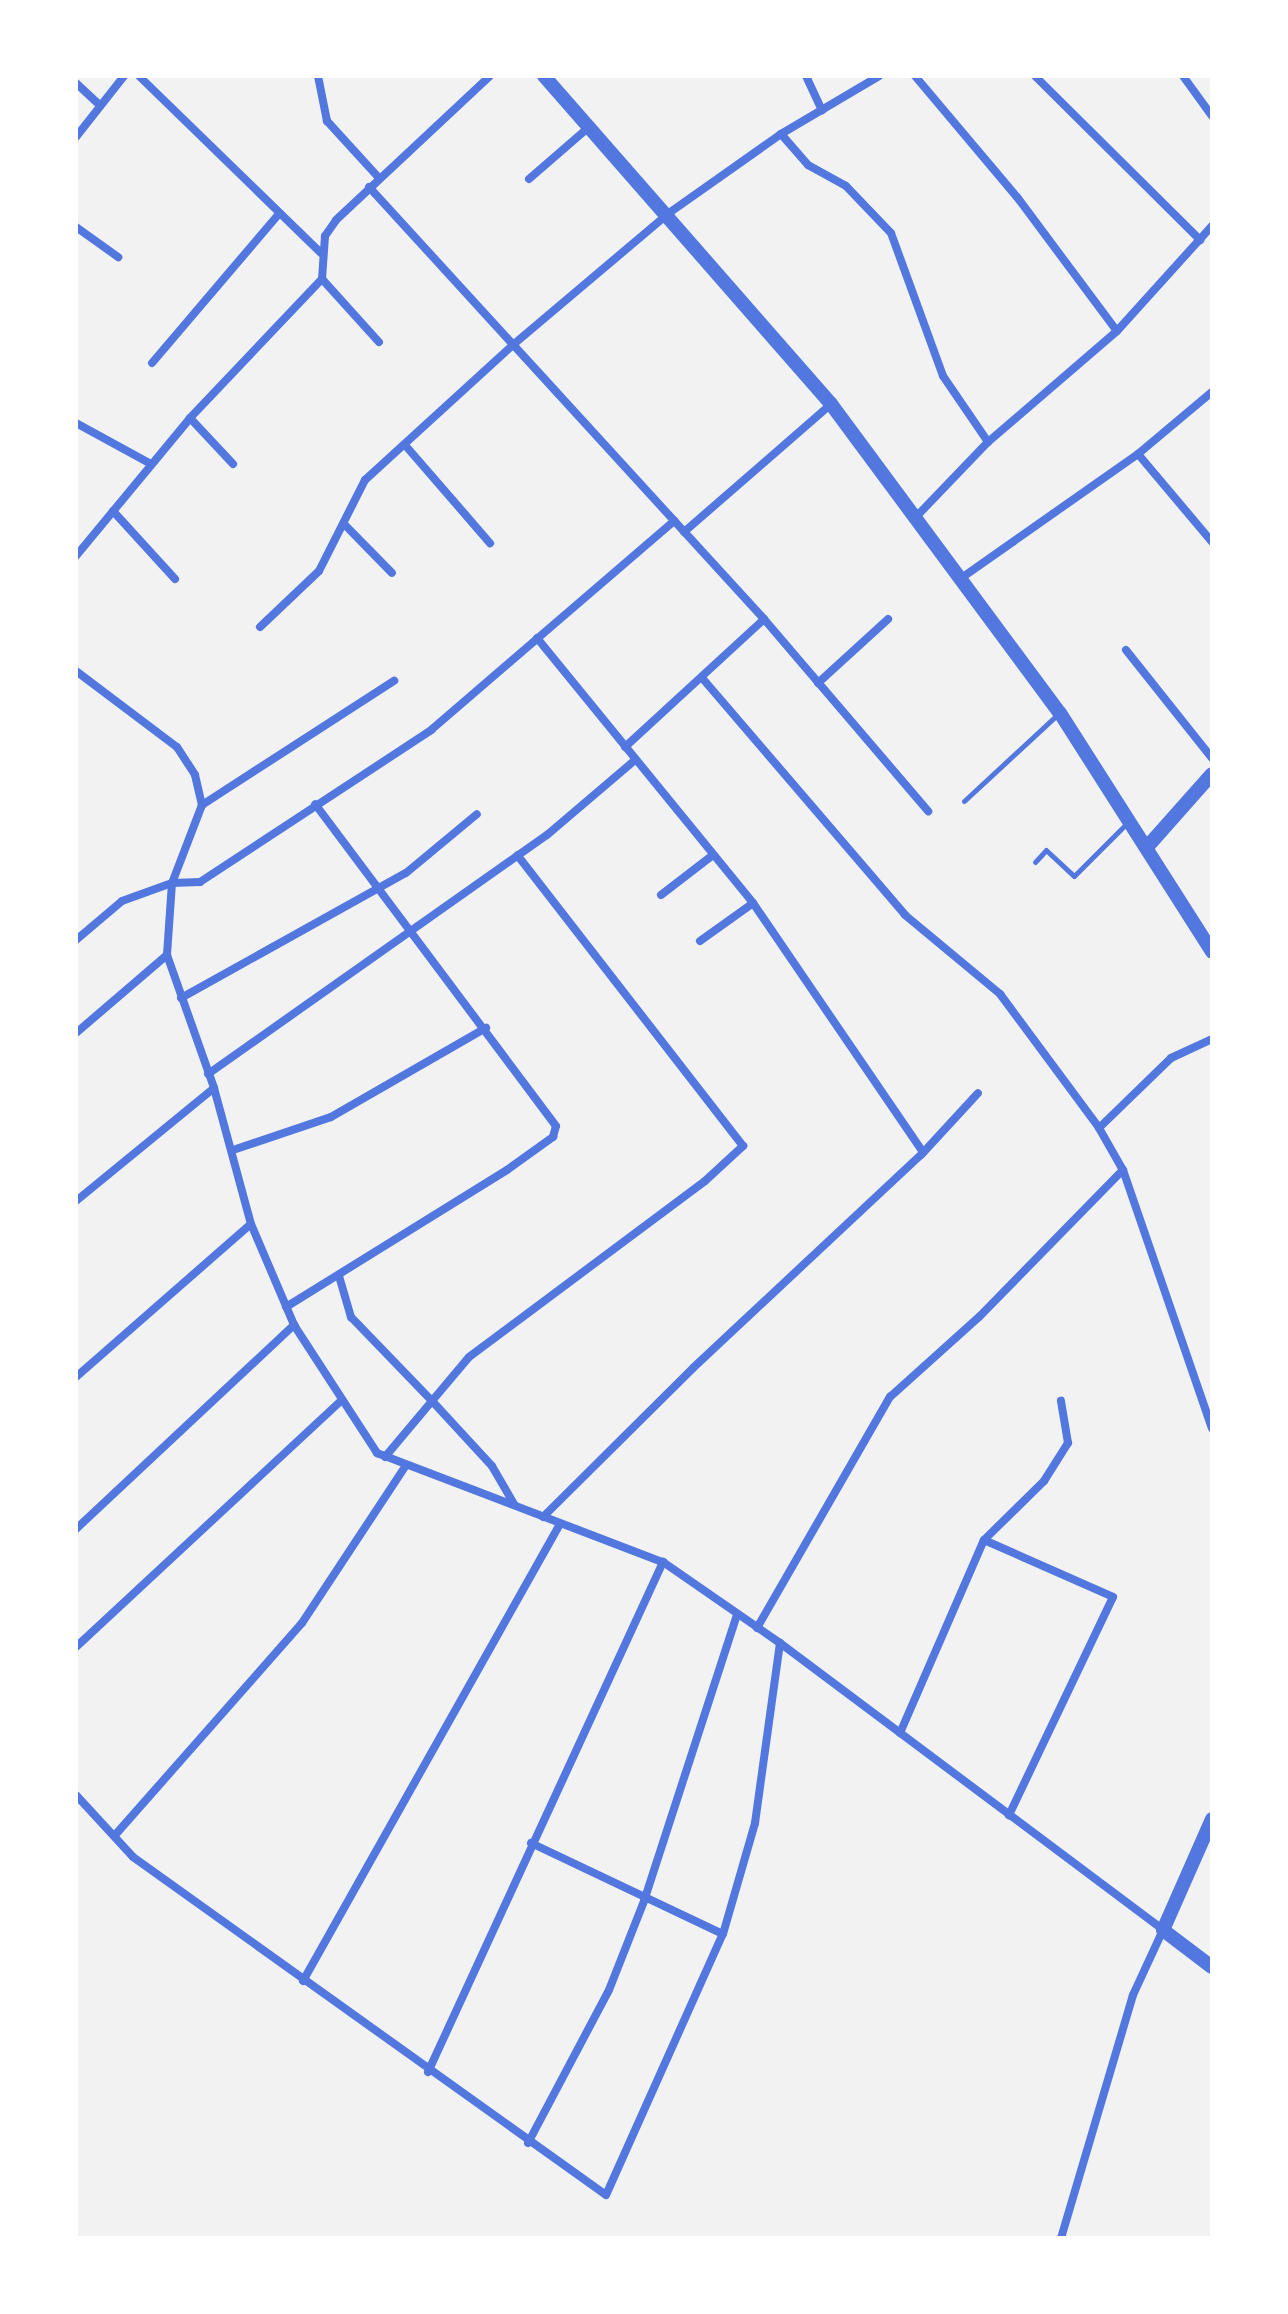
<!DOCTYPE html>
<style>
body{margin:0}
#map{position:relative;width:1288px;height:2314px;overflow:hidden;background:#f2f2f2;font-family:"Titillium Web",sans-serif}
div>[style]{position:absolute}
.service>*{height:5px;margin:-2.5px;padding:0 2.5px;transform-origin:2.5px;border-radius:2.5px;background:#5277de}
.minor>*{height:8px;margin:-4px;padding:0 4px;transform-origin:4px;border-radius:4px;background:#5277de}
.tertiary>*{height:14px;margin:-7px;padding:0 7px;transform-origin:7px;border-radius:7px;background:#5277de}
span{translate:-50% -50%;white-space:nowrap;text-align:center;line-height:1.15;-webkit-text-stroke:8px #fff;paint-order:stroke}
.frame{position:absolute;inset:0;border:78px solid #fff;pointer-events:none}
</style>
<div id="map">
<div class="service">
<div style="left:964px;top:801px;width:129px;rotate:-42.8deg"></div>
<div style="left:1035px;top:862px;width:16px;rotate:-47deg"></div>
<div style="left:1046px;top:850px;width:38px;rotate:43deg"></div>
<div style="left:1074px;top:876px;width:75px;rotate:-45deg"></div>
</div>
<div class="minor">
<div style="left:139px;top:76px;width:254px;rotate:44.2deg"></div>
<div style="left:318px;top:76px;width:46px;rotate:78.7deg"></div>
<div style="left:327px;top:121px;width:77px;rotate:47.6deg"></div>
<div style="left:806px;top:76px;width:38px;rotate:65deg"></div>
<div style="left:915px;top:76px;width:158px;rotate:49.9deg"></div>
<div style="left:1017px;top:197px;width:167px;rotate:53.3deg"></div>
<div style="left:1035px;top:76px;width:233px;rotate:44.8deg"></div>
<div style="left:1183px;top:76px;width:49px;rotate:54.1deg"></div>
<div style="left:76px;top:83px;width:33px;rotate:43deg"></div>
<div style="left:781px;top:134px;width:41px;rotate:48.9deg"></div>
<div style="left:808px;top:165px;width:43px;rotate:28.9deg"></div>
<div style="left:846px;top:186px;width:65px;rotate:46.2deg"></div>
<div style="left:891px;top:233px;width:152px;rotate:70deg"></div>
<div style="left:943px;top:376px;width:80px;rotate:55.7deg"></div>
<div style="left:76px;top:137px;width:78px;rotate:-51.8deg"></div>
<div style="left:529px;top:179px;width:79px;rotate:-40.9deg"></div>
<div style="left:369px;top:187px;width:585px;rotate:47.56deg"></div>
<div style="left:764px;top:619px;width:253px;rotate:49.5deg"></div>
<div style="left:76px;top:227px;width:52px;rotate:35.5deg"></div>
<div style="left:322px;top:279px;width:85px;rotate:47.9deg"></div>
<div style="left:152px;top:363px;width:196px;rotate:-49.6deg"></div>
<div style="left:190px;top:418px;width:63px;rotate:46.9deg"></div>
<div style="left:76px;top:423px;width:85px;rotate:28.7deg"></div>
<div style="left:405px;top:445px;width:130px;rotate:49.1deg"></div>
<div style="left:1138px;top:454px;width:115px;rotate:49.9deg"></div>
<div style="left:113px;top:511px;width:92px;rotate:47.6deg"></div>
<div style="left:915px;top:518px;width:105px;rotate:-46.2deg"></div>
<div style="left:988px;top:442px;width:170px;rotate:-40.7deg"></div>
<div style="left:1117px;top:331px;width:142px;rotate:-47.9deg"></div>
<div style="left:345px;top:525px;width:67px;rotate:45.6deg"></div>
<div style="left:684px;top:532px;width:195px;rotate:-41deg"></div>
<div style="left:76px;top:556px;width:179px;rotate:-50.4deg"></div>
<div style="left:190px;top:418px;width:192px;rotate:-46.5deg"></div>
<div style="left:322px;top:279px;width:43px;rotate:-86deg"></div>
<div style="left:325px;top:236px;width:19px;rotate:-55deg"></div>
<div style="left:336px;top:220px;width:211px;rotate:-43.1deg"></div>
<div style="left:960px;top:579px;width:218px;rotate:-35.1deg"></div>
<div style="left:1138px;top:454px;width:97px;rotate:-40deg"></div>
<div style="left:260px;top:627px;width:81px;rotate:-43.5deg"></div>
<div style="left:319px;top:571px;width:102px;rotate:-63.2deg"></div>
<div style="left:365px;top:480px;width:202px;rotate:-42.4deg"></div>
<div style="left:514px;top:344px;width:203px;rotate:-40.2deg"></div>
<div style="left:669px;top:213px;width:137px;rotate:-35.2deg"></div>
<div style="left:781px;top:134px;width:114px;rotate:-30.6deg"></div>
<div style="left:537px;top:638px;width:342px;rotate:50.8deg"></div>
<div style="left:753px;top:903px;width:300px;rotate:55.7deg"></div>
<div style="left:1126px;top:650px;width:138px;rotate:51.5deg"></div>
<div style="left:76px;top:671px;width:126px;rotate:37deg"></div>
<div style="left:177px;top:747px;width:33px;rotate:57deg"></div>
<div style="left:195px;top:775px;width:31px;rotate:77deg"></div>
<div style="left:202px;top:805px;width:84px;rotate:111deg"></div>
<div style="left:172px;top:883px;width:72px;rotate:94deg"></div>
<div style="left:167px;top:955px;width:141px;rotate:70.5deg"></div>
<div style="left:214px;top:1088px;width:141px;rotate:74.8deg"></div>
<div style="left:251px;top:1224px;width:110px;rotate:66.9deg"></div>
<div style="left:294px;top:1325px;width:153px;rotate:57deg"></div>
<div style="left:377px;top:1453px;width:306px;rotate:20.9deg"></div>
<div style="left:663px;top:1562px;width:142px;rotate:34.7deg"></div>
<div style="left:780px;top:1643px;width:479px;rotate:36.8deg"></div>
<div style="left:1163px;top:1930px;width:72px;rotate:114.8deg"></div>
<div style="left:1133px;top:1995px;width:253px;rotate:106.5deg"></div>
<div style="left:703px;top:679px;width:311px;rotate:49.4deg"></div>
<div style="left:905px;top:915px;width:124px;rotate:39.7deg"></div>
<div style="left:1000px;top:994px;width:167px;rotate:53.5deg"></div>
<div style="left:1099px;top:1128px;width:48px;rotate:60.3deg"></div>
<div style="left:1123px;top:1170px;width:273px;rotate:71deg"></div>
<div style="left:818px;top:683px;width:95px;rotate:-42.4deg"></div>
<div style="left:625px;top:747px;width:189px;rotate:-42.6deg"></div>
<div style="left:202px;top:805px;width:229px;rotate:-32.9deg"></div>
<div style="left:661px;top:895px;width:66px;rotate:-37.6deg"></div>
<div style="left:76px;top:940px;width:60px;rotate:-40.3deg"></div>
<div style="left:122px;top:901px;width:53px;rotate:-19.8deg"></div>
<div style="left:172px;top:883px;width:28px;rotate:-2deg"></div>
<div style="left:200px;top:882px;width:277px;rotate:-33.3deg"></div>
<div style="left:431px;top:730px;width:321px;rotate:-40.7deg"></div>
<div style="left:700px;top:941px;width:65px;rotate:-35.6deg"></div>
<div style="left:181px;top:998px;width:257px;rotate:-29.1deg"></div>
<div style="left:406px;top:873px;width:92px;rotate:-39.7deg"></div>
<div style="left:76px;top:1033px;width:120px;rotate:-40.6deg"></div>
<div style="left:208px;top:1074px;width:415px;rotate:-35.2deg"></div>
<div style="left:547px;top:835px;width:116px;rotate:-40.4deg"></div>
<div style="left:1099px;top:1128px;width:100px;rotate:-44.2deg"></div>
<div style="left:1171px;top:1058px;width:45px;rotate:-24.9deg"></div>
<div style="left:233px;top:1150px;width:103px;rotate:-18.6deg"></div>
<div style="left:331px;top:1117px;width:179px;rotate:-29.9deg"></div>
<div style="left:76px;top:1201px;width:178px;rotate:-39.3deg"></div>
<div style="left:339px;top:1276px;width:43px;rotate:73.7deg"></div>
<div style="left:351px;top:1317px;width:117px;rotate:46deg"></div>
<div style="left:432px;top:1401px;width:73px;rotate:130deg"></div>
<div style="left:286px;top:1307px;width:260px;rotate:-31.8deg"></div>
<div style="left:507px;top:1170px;width:57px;rotate:-35.7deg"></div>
<div style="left:553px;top:1137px;width:11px;rotate:-75deg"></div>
<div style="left:556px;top:1126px;width:402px;rotate:-126.8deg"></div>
<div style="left:76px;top:1377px;width:232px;rotate:-41.2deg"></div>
<div style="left:514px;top:1504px;width:44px;rotate:-120.1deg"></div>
<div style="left:492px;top:1466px;width:88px;rotate:-132.7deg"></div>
<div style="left:432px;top:1401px;width:57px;rotate:-49.9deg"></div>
<div style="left:469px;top:1357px;width:294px;rotate:-36.7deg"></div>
<div style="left:705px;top:1181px;width:52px;rotate:-42.6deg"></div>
<div style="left:743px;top:1146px;width:368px;rotate:-127.8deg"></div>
<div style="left:543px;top:1517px;width:211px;rotate:-44.8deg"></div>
<div style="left:693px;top:1368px;width:312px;rotate:-43.1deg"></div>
<div style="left:921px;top:1155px;width:84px;rotate:-47.4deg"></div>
<div style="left:76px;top:1529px;width:299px;rotate:-43.1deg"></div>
<div style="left:984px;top:1540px;width:141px;rotate:23.8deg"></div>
<div style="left:1113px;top:1597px;width:242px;rotate:115.5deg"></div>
<div style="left:757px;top:1628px;width:267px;rotate:-60.1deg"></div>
<div style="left:890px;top:1397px;width:120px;rotate:-42deg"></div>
<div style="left:979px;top:1317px;width:206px;rotate:-45.6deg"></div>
<div style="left:76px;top:1647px;width:362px;rotate:-42.9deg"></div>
<div style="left:900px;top:1733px;width:210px;rotate:-66.5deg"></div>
<div style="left:984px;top:1540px;width:84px;rotate:-44.5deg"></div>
<div style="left:1044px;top:1481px;width:45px;rotate:-57.7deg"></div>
<div style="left:1068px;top:1443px;width:43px;rotate:-99.5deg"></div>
<div style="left:76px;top:1795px;width:84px;rotate:47.4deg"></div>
<div style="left:133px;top:1857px;width:581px;rotate:35.55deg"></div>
<div style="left:606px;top:2195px;width:286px;rotate:-65.9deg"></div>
<div style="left:723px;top:1934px;width:116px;rotate:-73.9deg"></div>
<div style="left:755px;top:1823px;width:182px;rotate:-82.1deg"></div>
<div style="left:116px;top:1834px;width:281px;rotate:-48.6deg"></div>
<div style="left:302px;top:1623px;width:187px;rotate:-56.6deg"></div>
<div style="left:531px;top:1843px;width:212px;rotate:25.4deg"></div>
<div style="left:303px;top:1981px;width:524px;rotate:-60.65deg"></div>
<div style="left:428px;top:2072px;width:562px;rotate:-65.26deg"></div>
<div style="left:528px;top:2143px;width:173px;rotate:-62.1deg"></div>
<div style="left:609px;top:1990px;width:96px;rotate:-68.5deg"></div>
<div style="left:644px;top:1901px;width:302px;rotate:-72deg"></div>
</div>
<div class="tertiary">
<div style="left:544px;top:76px;width:436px;rotate:48.8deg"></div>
<div style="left:831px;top:404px;width:385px;rotate:53.5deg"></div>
<div style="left:1060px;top:713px;width:283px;rotate:57.5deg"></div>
<div style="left:1148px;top:846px;width:96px;rotate:-48.4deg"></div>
<div style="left:1212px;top:1819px;width:121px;rotate:113.8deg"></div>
<div style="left:1163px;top:1930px;width:61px;rotate:37.1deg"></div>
</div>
<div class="frame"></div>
</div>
